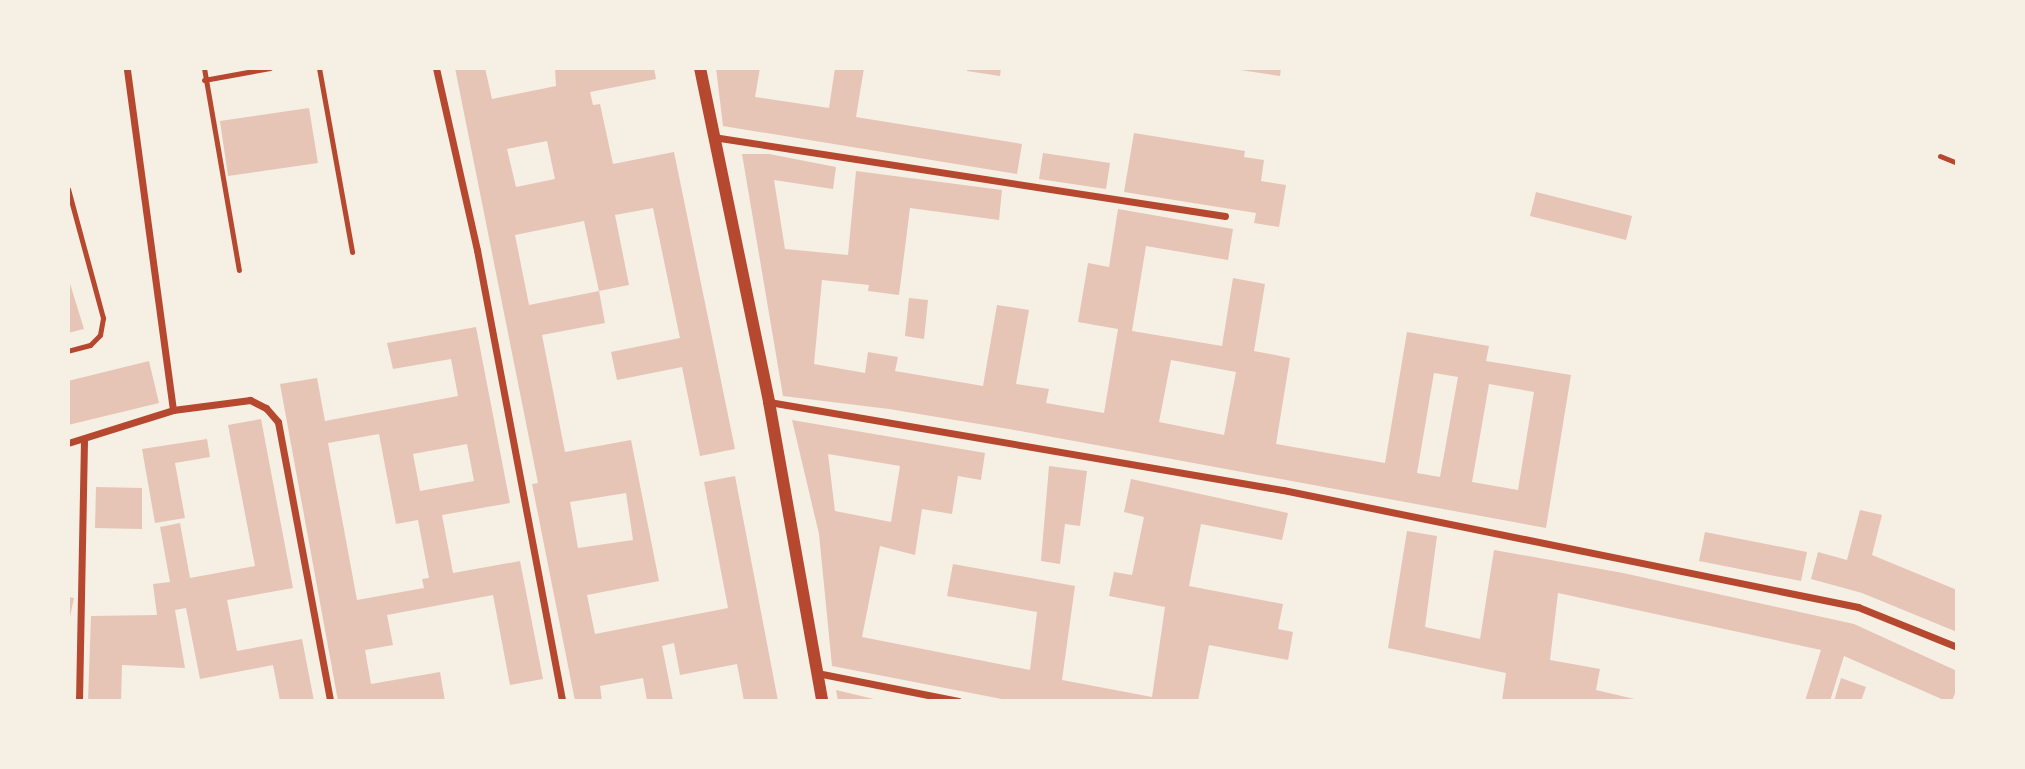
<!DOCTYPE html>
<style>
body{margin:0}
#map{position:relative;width:2025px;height:769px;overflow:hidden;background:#f6efe4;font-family:Cabin,sans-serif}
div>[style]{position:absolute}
.building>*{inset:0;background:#e6c5b7}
.service>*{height:5px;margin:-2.5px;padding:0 2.5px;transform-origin:2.5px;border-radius:2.5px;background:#b5482f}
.minor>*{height:7px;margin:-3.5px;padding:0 3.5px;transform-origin:3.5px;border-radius:3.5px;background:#b5482f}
.tertiary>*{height:12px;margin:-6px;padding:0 6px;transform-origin:6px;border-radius:6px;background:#b5482f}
span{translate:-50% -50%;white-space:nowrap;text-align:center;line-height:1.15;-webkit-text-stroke:5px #f6efe4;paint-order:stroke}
.frame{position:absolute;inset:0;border:70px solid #f6efe4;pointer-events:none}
</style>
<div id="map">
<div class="building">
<div style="clip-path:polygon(evenodd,455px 68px,485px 68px,492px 99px,556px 86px,555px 68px,654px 68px,656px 79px,590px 92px,593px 105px,600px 104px,613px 164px,674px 152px,735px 449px,700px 456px,682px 367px,617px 380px,611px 352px,680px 338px,653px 208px,615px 215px,629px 285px,599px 291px,584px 221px,515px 235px,529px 305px,599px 291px,605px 323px,542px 335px,565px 452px,631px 440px,659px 581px,587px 595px,595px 634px,728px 608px,704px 482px,735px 476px,778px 701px,744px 701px,737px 664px,680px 675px,674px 643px,662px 646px,673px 701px,647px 701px,643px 678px,600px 686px,602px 701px,575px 701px,532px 484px,538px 483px,455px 68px,547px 141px,555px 179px,516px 187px,507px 149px,547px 141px,455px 68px,626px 493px,633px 540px,578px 548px,570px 502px,626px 493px)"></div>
<div style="clip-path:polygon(716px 68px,760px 68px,755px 97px,829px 108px,835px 68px,864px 68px,856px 117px,1022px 144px,1017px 174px,723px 126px)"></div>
<div style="clip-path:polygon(967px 68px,1001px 68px,1000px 76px,967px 71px)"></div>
<div style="clip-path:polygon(1227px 68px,1281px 68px,1280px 76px)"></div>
<div style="clip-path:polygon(309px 108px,318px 163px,228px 176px,220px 121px)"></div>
<div style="clip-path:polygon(1134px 133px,1245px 151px,1244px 157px,1264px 160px,1261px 181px,1286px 185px,1279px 227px,1254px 223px,1256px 213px,1124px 192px)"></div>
<div style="clip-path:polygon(1043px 153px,1110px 163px,1106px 189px,1039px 179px)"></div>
<div style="clip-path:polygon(evenodd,742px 154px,769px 154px,836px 167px,833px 189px,774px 180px,785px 249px,848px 255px,856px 171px,1002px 190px,999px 220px,910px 208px,899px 295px,868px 291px,869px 285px,822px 280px,814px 364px,865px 373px,868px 352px,898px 357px,895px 371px,983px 386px,997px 305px,1029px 310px,1016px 384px,1049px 389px,1046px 403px,1104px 413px,1118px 329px,1078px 322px,1088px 263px,1109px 267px,1118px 209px,1233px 229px,1228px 260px,1146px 246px,1132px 331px,1222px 346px,1233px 278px,1265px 284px,1254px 351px,1290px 358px,1276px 444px,1385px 463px,1407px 332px,1489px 346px,1486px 361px,1571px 375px,1546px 528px,1009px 429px,889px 409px,783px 396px,742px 154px,1171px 360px,1236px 372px,1224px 435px,1159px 422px,1171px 360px,742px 154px,1434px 373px,1458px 377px,1440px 477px,1417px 473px,1434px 373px,742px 154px,1489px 384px,1534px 392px,1518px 490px,1472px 482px,1489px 384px)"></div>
<div style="clip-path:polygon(1536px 192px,1632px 216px,1626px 240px,1530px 216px)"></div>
<div style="clip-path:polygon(68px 277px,84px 329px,68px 333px)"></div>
<div style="clip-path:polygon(909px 298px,928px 300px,924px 339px,905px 336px)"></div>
<div style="clip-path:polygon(evenodd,476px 327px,510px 503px,442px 515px,453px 573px,520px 561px,543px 679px,510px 685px,493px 595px,387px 615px,393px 645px,365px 650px,371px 684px,440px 672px,445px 701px,338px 701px,280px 384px,317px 378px,325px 421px,458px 396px,451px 359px,393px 369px,387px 343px,476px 327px,379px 434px,396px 524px,418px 520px,429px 578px,422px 579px,424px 588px,357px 600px,328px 443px,379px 434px,476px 327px,467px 444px,474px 481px,420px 491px,413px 454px,467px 444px)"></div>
<div style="clip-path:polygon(149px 361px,159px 403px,68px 425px,68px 381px)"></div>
<div style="clip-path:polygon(261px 419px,293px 588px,227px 600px,237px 651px,302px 639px,314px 701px,280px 701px,273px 665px,200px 679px,186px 608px,175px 610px,185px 668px,122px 665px,121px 701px,88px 701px,91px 616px,157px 615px,153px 584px,170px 582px,160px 527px,180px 523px,190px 578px,255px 566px,228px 425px)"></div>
<div style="clip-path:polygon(evenodd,792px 420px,985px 453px,981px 480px,958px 476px,952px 514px,922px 509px,915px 555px,880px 546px,862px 637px,1030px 670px,1037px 612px,947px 596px,953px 564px,1075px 586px,1062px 680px,1152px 697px,1165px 607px,1109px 596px,1114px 572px,1132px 575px,1144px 517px,1124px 512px,1131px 479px,1288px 513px,1282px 540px,1201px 524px,1189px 586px,1283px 604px,1278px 629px,1293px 632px,1288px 660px,1209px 645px,1198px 701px,1012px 701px,832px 666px,819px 534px,792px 420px,828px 454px,900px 466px,891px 522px,835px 511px,828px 454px)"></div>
<div style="clip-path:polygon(207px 439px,210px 457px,175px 463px,185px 518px,155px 523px,142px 449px)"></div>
<div style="clip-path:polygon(1049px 466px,1087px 471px,1080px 526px,1065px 524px,1060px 564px,1041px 561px)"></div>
<div style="clip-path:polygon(96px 487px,142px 488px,142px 529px,95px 528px)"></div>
<div style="clip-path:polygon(1860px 510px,1882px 515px,1872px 555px,1957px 590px,1957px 632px,1862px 593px,1811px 579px,1818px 552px,1847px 560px)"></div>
<div style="clip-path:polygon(1407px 531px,1437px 536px,1425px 627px,1480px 639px,1494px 550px,1623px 573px,1854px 624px,1957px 671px,1957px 688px,1952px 701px,1946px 701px,1844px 656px,1830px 701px,1805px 701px,1821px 650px,1558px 593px,1550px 660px,1600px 669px,1596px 690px,1643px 701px,1502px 701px,1506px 673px,1388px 648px)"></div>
<div style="clip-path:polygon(1705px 532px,1807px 552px,1801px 581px,1699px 561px)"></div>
<div style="clip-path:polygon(68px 597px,74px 598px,69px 621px,68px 621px)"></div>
<div style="clip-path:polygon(1841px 678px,1866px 687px,1861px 701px,1834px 701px)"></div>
<div style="clip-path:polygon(836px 690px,878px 700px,878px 701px,838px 701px)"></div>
</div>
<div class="service">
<div style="left:204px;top:68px;width:205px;rotate:80.2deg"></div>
<div style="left:319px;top:68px;width:187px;rotate:79.8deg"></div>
<div style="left:204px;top:80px;width:67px;rotate:-10.3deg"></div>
<div style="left:1940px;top:156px;width:18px;rotate:22deg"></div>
<div style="left:68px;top:189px;width:134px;rotate:74.8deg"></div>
<div style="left:103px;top:318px;width:17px;rotate:100deg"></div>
<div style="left:100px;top:335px;width:14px;rotate:135deg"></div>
<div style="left:90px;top:345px;width:23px;rotate:165deg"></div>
</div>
<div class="minor">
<div style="left:436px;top:68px;width:187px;rotate:77.3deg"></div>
<div style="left:477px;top:250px;width:459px;rotate:79.3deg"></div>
<div style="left:713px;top:137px;width:518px;rotate:8.77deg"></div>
<div style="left:769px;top:402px;width:521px;rotate:9.72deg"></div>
<div style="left:1283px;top:490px;width:587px;rotate:11.5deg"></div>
<div style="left:1858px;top:607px;width:107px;rotate:22deg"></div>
<div style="left:173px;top:410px;width:78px;rotate:-7.4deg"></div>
<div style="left:250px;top:400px;width:18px;rotate:27deg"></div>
<div style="left:266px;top:408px;width:18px;rotate:49deg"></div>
<div style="left:278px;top:422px;width:284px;rotate:79.4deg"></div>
<div style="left:68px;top:443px;width:110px;rotate:-17.4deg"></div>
<div style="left:173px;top:410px;width:345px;rotate:-97.7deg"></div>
<div style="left:817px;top:673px;width:144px;rotate:11.2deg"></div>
<div style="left:79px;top:701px;width:262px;rotate:-88.9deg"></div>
</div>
<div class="tertiary">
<div style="left:700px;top:68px;width:341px;rotate:78.3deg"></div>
<div style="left:769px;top:402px;width:304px;rotate:79.9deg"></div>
</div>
<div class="frame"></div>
</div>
